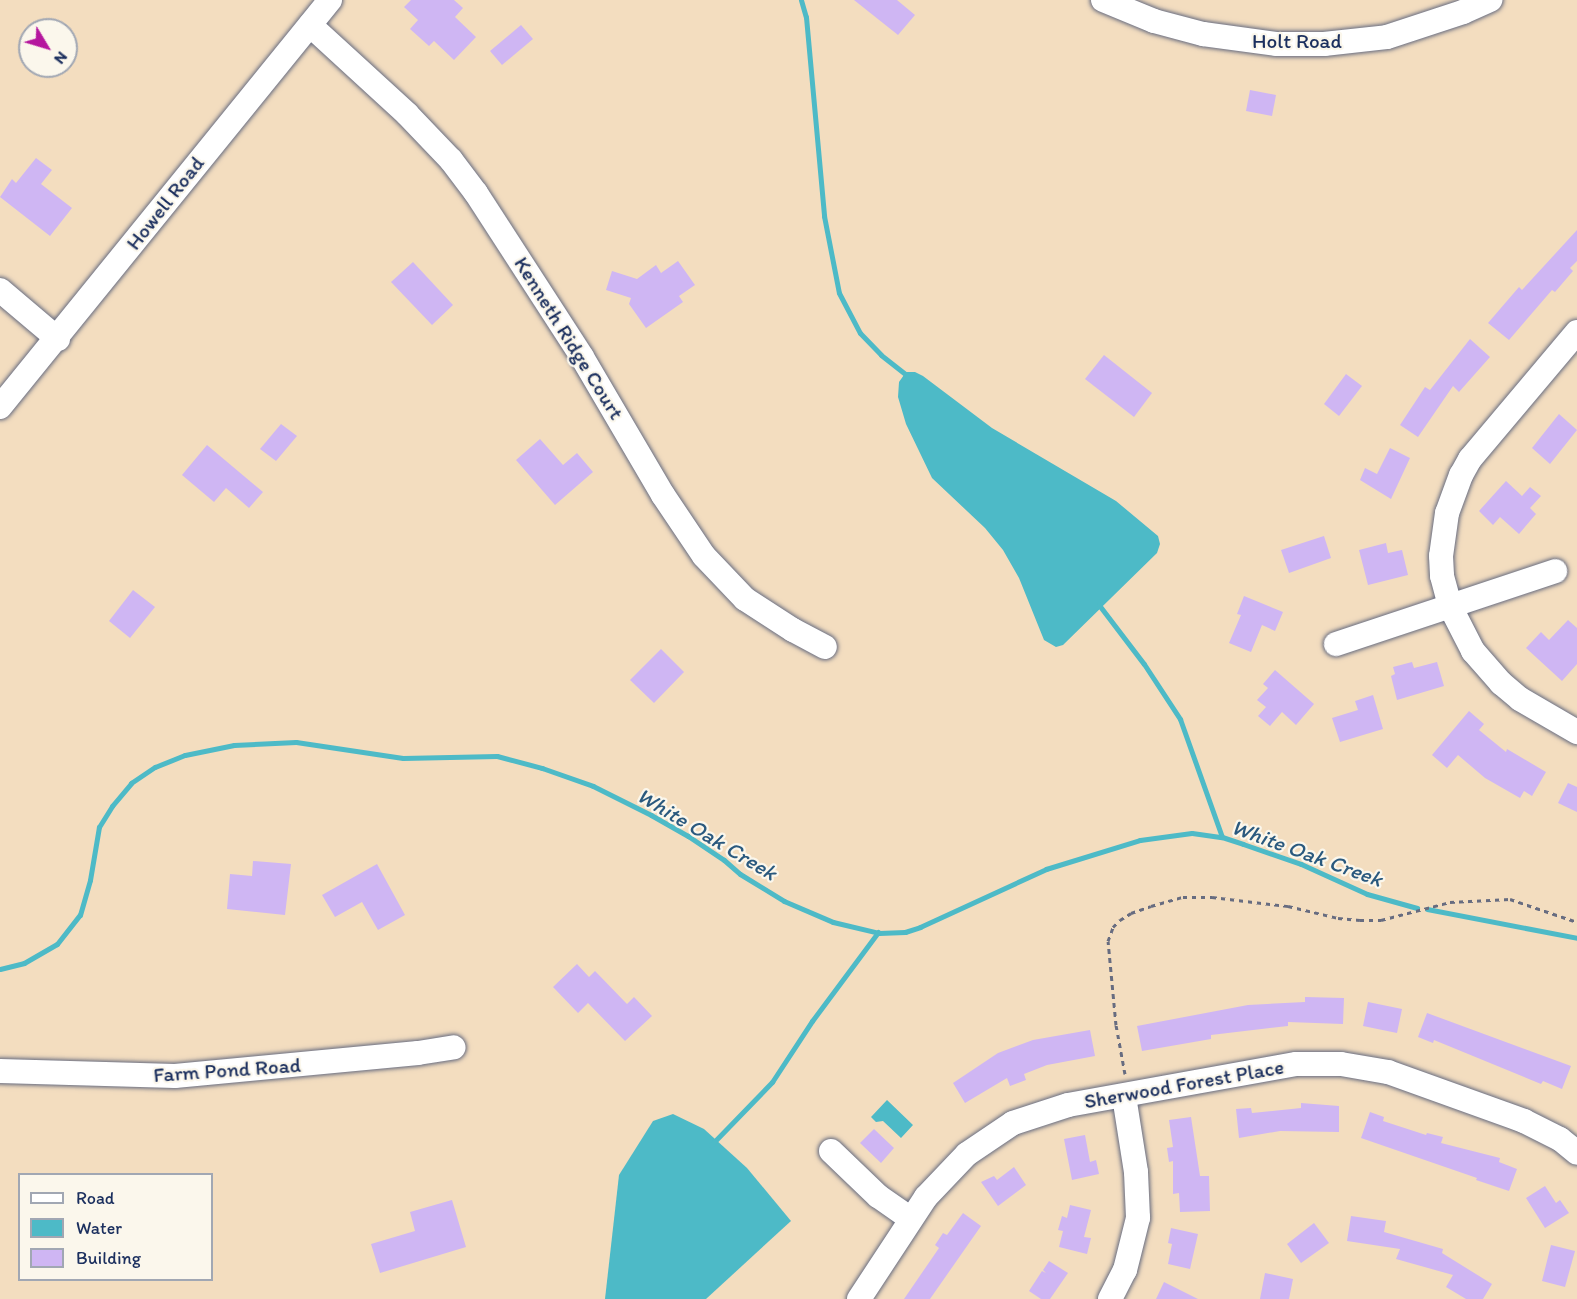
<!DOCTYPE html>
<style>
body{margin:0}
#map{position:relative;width:1577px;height:1299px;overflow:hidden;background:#f3ddbf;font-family:Itim,sans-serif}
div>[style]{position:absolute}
.water>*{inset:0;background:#4dbac7}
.stream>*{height:5px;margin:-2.5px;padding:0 2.5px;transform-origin:2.5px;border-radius:2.5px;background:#4dbac7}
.building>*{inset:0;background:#cfb6f3}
.path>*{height:3px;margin-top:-1.5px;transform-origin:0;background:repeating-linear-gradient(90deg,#676c80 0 4.5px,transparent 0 9px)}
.roads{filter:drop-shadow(0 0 2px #676c80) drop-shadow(0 0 2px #676c80)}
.minor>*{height:24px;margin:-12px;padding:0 12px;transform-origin:12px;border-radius:12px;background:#fff}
span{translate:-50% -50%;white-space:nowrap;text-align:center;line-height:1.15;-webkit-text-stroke:4.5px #fbf7ec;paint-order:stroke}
.street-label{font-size:21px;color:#1b2f5e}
.water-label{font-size:22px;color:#2a597e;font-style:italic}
.legend{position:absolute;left:18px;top:1173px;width:195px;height:108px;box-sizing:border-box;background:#fbf7ec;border:2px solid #a1a7b3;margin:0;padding:8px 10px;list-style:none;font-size:18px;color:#1b2f5e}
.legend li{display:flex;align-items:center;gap:12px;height:30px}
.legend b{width:30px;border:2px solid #a1a7b3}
.north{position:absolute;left:18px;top:18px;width:60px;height:60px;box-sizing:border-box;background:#fbf7ec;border:2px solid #a1a7b3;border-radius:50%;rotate:128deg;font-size:16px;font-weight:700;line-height:24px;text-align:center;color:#1b2f5e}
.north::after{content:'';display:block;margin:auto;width:21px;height:27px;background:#b5179e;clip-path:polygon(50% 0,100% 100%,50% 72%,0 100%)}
</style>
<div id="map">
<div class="water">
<div style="clip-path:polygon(906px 372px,915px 372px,923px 376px,992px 428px,1116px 501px,1158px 536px,1160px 544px,1157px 553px,1063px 645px,1056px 647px,1044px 640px,1019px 578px,1003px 550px,985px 528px,932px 478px,906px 424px,898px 397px,899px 382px)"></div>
<div style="clip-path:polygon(887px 1100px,913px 1125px,901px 1138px,883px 1121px,876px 1122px,871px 1117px)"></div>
<div style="clip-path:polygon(673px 1114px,704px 1129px,747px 1168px,791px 1221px,706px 1299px,605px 1299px,619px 1175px,653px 1121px)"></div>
</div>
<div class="stream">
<div style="left:801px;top:0;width:18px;rotate:74deg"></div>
<div style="left:806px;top:17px;width:200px;rotate:84.8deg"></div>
<div style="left:824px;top:216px;width:78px;rotate:79deg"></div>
<div style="left:839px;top:293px;width:45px;rotate:62.3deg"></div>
<div style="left:860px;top:333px;width:30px;rotate:46deg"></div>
<div style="left:881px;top:355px;width:36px;rotate:38deg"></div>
<div style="left:1099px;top:605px;width:74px;rotate:52.7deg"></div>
<div style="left:1144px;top:664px;width:66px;rotate:56.8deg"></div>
<div style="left:1180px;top:719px;width:125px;rotate:70.4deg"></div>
<div style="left:1427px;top:909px;width:153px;rotate:10.9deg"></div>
<div style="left:0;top:969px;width:25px;rotate:-14deg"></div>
<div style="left:24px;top:963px;width:38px;rotate:-30deg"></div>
<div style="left:57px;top:944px;width:37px;rotate:-52deg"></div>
<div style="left:80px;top:915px;width:36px;rotate:-74deg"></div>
<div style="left:90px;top:880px;width:54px;rotate:-80.4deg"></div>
<div style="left:99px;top:827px;width:25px;rotate:-58deg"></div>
<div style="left:112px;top:806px;width:30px;rotate:-50deg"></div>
<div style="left:131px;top:783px;width:29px;rotate:-34deg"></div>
<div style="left:155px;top:767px;width:32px;rotate:-22deg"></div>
<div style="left:185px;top:755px;width:50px;rotate:-11.5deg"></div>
<div style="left:234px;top:745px;width:62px;rotate:-2.8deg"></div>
<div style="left:296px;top:742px;width:108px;rotate:8.5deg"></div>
<div style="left:403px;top:758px;width:94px;rotate:-1.2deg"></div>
<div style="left:497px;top:756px;width:47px;rotate:14.9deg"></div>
<div style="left:542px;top:768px;width:54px;rotate:19.4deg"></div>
<div style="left:593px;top:786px;width:65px;rotate:26.6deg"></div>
<div style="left:651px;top:815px;width:43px;rotate:29.6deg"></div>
<div style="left:688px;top:836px;width:43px;rotate:33.7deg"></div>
<div style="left:724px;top:860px;width:21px;rotate:41deg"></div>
<div style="left:740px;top:874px;width:52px;rotate:31.5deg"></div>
<div style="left:784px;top:901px;width:53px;rotate:23.2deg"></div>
<div style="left:833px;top:922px;width:47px;rotate:13.4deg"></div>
<div style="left:879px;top:933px;width:26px;rotate:-2deg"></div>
<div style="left:905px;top:932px;width:16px;rotate:-18deg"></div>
<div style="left:920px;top:927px;width:139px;rotate:-24.7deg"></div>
<div style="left:1046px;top:869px;width:98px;rotate:-17.1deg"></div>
<div style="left:1140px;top:840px;width:52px;rotate:-7.7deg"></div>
<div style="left:1192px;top:833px;width:30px;rotate:8deg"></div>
<div style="left:1222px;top:837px;width:22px;rotate:18deg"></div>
<div style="left:1243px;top:844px;width:61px;rotate:19deg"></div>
<div style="left:1301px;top:864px;width:72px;rotate:24.4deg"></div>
<div style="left:1367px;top:894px;width:52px;rotate:15.6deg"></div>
<div style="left:711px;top:1145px;width:88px;rotate:-45.9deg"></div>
<div style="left:772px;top:1082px;width:73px;rotate:-56.7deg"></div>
<div style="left:812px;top:1021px;width:111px;rotate:-53.4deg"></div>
</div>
<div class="building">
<div style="clip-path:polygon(411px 0,454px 0,463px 8px,455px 17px,476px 37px,454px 60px,434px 41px,429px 46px,410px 29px,418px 20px,404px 7px)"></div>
<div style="clip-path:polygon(854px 0,897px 0,915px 15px,898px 35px)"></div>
<div style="clip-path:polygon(521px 25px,533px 39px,502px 65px,490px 51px)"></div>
<div style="clip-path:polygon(1250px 90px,1276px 95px,1272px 116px,1246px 111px)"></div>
<div style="clip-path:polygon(36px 158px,52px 170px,41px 184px,72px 208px,50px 236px,0 197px,12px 179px,16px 183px)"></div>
<div style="clip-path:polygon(1577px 230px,1577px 261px,1570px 268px,1573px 271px,1555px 292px,1552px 290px,1509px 340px,1488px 323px,1519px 287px,1522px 290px)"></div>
<div style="clip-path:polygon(678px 261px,695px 285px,679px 296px,683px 302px,646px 328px,629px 304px,631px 298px,606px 290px,612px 271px,637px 279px,656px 265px,661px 273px)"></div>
<div style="clip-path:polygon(413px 262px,453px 305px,432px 325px,391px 282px)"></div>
<div style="clip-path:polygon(1470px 339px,1490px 357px,1459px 392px,1453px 386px,1418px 437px,1400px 425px,1425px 387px,1430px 390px)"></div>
<div style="clip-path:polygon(1104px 355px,1152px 393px,1134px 417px,1085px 379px)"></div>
<div style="clip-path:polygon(1346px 374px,1362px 386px,1339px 416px,1324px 404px)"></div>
<div style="clip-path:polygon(1559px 414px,1577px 430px,1550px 464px,1532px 448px)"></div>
<div style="clip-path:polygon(281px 424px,297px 436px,276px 461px,260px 449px)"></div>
<div style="clip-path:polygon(540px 439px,563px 465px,577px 453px,593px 472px,555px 505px,516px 460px)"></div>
<div style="clip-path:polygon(207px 445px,263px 492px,249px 508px,226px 488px,214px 502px,182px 475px)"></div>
<div style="clip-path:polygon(1390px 448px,1410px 458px,1391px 499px,1360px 480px,1365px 468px,1377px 474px)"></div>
<div style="clip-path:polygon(1506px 481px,1522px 496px,1530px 487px,1541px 496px,1530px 508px,1536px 514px,1519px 534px,1500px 517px,1493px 525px,1479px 511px)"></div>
<div style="clip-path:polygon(1324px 536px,1331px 558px,1289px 573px,1281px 550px)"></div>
<div style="clip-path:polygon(1386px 543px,1388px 553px,1402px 550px,1408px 575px,1368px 585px,1359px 550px)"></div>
<div style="clip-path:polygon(133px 590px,155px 607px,130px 638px,109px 621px)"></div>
<div style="clip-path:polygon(1244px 596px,1283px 612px,1275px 631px,1262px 625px,1251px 652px,1229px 643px,1241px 615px,1237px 614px)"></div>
<div style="clip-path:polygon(1568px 620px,1577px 628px,1577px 664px,1562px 681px,1526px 648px,1541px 632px,1549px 640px)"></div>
<div style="clip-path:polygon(661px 649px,684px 672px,654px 703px,630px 680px)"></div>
<div style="clip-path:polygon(1412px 662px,1414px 668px,1437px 662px,1444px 686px,1397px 700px,1391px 676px,1395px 674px,1393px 667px)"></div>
<div style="clip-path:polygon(1275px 670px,1314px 704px,1296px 725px,1282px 712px,1270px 726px,1258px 716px,1266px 707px,1257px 700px,1268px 688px,1263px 684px)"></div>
<div style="clip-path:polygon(1373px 695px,1383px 729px,1340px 742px,1332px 718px,1358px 710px,1355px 701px)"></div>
<div style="clip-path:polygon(1469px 711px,1484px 724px,1479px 730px,1506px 752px,1507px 749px,1546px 772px,1532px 796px,1524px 791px,1520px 798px,1485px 778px,1458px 755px,1447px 768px,1432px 755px)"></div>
<div style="clip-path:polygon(1568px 783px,1577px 787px,1577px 812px,1558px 803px)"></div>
<div style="clip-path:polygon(253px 861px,291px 864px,285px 915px,227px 909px,230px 874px,252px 876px)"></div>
<div style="clip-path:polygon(377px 864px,405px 915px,378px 930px,362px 902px,335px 917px,322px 895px)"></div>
<div style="clip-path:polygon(577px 964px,589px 977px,595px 971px,627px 1004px,634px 997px,652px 1016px,625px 1041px,588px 1003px,578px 1013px,553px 987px)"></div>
<div style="clip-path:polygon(1305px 997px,1344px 998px,1343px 1024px,1288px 1022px,1288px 1026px,1211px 1035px,1211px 1039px,1142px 1051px,1137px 1026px,1248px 1005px,1305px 1002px)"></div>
<div style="clip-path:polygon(1368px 1002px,1402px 1009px,1397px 1033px,1363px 1026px)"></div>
<div style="clip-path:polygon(1427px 1013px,1571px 1066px,1562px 1089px,1543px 1081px,1541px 1084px,1434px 1040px,1433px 1043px,1418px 1037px)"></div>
<div style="clip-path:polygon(1090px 1030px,1095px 1056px,1047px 1065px,1024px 1074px,1026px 1080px,1010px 1086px,1007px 1078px,965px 1103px,953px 1083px,998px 1053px,1033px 1040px)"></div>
<div style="clip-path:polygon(1301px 1103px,1339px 1106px,1339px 1132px,1280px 1131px,1239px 1138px,1236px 1109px,1251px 1108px,1252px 1113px,1301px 1108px)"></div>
<div style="clip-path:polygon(1370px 1112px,1384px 1117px,1383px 1121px,1426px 1135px,1427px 1133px,1443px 1137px,1441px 1143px,1500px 1158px,1499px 1162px,1517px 1169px,1509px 1191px,1476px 1180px,1477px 1178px,1361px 1138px)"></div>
<div style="clip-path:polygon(1191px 1117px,1200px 1176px,1209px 1176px,1210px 1211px,1180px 1212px,1179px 1193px,1173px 1194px,1173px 1161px,1169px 1162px,1167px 1148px,1173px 1147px,1169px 1120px)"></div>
<div style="clip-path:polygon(874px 1129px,894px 1148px,881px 1163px,860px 1143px)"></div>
<div style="clip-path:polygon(1085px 1135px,1090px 1162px,1096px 1160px,1099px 1174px,1072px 1180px,1064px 1139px)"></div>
<div style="clip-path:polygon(1014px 1167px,1026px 1185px,998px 1206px,981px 1182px,994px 1176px,997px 1180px)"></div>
<div style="clip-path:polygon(1545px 1186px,1556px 1203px,1560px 1200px,1569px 1213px,1545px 1228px,1526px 1198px)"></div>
<div style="clip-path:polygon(452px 1200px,466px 1247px,380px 1273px,371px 1244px,415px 1231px,410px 1212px)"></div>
<div style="clip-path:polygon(1070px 1205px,1091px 1210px,1084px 1237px,1091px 1238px,1087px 1254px,1059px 1247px,1063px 1231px,1058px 1230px,1062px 1216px,1067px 1218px)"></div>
<div style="clip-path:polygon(963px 1213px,981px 1226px,930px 1299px,904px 1299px,939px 1248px,935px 1245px,943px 1233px,947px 1235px)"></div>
<div style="clip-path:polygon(1351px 1216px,1386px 1221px,1384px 1232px,1443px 1249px,1442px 1253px,1492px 1284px,1483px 1299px,1466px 1299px,1446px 1287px,1453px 1275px,1396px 1259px,1400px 1249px,1347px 1241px)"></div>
<div style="clip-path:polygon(1314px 1223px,1329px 1243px,1301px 1263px,1287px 1244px)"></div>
<div style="clip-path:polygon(1171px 1228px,1198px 1234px,1190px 1269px,1168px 1264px,1172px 1244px,1168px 1243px)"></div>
<div style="clip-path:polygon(1551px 1245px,1575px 1251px,1565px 1287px,1542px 1281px)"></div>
<div style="clip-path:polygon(1049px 1261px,1068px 1273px,1050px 1299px,1041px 1299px,1029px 1291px,1042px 1271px,1046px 1273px,1043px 1270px)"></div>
<div style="clip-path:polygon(1265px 1273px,1293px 1279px,1289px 1299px,1260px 1299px)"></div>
<div style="clip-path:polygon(1164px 1282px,1198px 1299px,1156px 1299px)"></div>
</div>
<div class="path">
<div style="left:1125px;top:1074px;width:50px;rotate:-100.4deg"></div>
<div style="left:1116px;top:1025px;width:84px;rotate:-95.4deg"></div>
<div style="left:1108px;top:941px;width:15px;rotate:-70deg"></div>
<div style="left:1113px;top:927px;width:10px;rotate:-45deg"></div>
<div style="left:1120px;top:920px;width:13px;rotate:-32deg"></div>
<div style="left:1131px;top:913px;width:21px;rotate:-19deg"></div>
<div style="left:1151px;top:906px;width:33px;rotate:-16deg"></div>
<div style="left:1183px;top:897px;width:29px"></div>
<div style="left:1212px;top:897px;width:77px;rotate:6.8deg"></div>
<div style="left:1288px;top:906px;width:51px;rotate:13.5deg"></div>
<div style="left:1338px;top:918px;width:22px;rotate:5deg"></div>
<div style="left:1360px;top:920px;width:21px"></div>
<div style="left:1381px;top:920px;width:71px;rotate:-14.6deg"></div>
<div style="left:1450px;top:902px;width:60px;rotate:-2.9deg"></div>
<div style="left:1510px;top:899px;width:71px;rotate:18.9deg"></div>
</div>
<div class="roads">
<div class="minor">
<div style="left:1103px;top:0;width:55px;rotate:22.4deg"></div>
<div style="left:1154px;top:21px;width:51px;rotate:14.9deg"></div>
<div style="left:1203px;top:34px;width:75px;rotate:7.7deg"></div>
<div style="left:1277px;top:44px;width:47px"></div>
<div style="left:1324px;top:44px;width:63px;rotate:-6.3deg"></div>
<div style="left:1387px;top:37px;width:80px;rotate:-18.2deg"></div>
<div style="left:1463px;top:12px;width:30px;rotate:-24deg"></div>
<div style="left:310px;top:25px;width:132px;rotate:42.5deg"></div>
<div style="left:407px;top:114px;width:64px;rotate:46.3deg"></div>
<div style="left:451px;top:160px;width:41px;rotate:52.9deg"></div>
<div style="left:476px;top:193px;width:195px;rotate:57.1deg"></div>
<div style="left:582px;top:357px;width:160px;rotate:59.6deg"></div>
<div style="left:663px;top:495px;width:73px;rotate:56.1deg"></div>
<div style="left:704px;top:556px;width:59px;rotate:46.4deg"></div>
<div style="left:745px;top:599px;width:57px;rotate:32.9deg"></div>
<div style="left:793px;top:630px;width:36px;rotate:28deg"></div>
<div style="left:0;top:290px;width:76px;rotate:40.2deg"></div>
<div style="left:1577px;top:332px;width:166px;rotate:130.1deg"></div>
<div style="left:1470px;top:459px;width:18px;rotate:119deg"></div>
<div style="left:1461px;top:475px;width:40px;rotate:110.2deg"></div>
<div style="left:1447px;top:513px;width:43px;rotate:97.9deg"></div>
<div style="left:1441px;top:556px;width:20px;rotate:87deg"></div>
<div style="left:1442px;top:576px;width:31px;rotate:75deg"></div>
<div style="left:1450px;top:606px;width:51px;rotate:62.9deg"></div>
<div style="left:1473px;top:651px;width:43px;rotate:48.8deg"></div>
<div style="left:1501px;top:683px;width:25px;rotate:40deg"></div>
<div style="left:1520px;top:699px;width:66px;rotate:30.1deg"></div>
<div style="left:0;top:407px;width:524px;rotate:-50.96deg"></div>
<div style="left:1336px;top:644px;width:231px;rotate:-18.4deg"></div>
<div style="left:0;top:1071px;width:175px;rotate:1.6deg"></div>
<div style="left:175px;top:1076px;width:244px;rotate:-5.4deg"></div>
<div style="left:418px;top:1053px;width:36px;rotate:-9deg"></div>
<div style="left:831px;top:1151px;width:65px;rotate:43.8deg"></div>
<div style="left:878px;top:1196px;width:40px;rotate:34.9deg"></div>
<div style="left:859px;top:1299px;width:122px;rotate:-56.7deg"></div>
<div style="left:926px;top:1197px;width:59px;rotate:-46.4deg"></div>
<div style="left:967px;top:1154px;width:55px;rotate:-34deg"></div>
<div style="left:1013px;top:1123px;width:58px;rotate:-18.1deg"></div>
<div style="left:1068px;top:1105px;width:232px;rotate:-10.2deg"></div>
<div style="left:1296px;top:1064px;width:45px"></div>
<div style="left:1341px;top:1064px;width:48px;rotate:9.7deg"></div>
<div style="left:1388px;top:1072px;width:145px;rotate:19.8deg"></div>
<div style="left:1524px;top:1121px;width:40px;rotate:26.6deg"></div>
<div style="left:1560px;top:1139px;width:22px;rotate:39deg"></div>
<div style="left:1110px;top:1299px;width:33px;rotate:-63deg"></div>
<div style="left:1125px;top:1270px;width:54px;rotate:-76deg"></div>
<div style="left:1138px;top:1218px;width:46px;rotate:-92.5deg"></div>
<div style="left:1136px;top:1172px;width:77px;rotate:-99deg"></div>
</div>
</div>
<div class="street-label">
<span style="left:1297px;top:41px">Holt Road</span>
<span style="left:165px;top:203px;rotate:-52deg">Howell Road</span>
<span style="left:569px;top:338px;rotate:58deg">Kenneth Ridge Court</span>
<span style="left:227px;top:1070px;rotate:-4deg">Farm Pond Road</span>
<span style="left:1184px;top:1084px;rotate:-10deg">Sherwood Forest Place</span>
</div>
<div class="water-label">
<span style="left:707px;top:834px;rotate:31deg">White Oak Creek</span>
<span style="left:1307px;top:853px;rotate:20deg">White Oak Creek</span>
</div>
<ul class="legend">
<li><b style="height:8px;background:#fff"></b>Road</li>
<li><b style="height:16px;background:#4dbac7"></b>Water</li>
<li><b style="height:16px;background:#cfb6f3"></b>Building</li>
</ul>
<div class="north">N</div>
</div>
